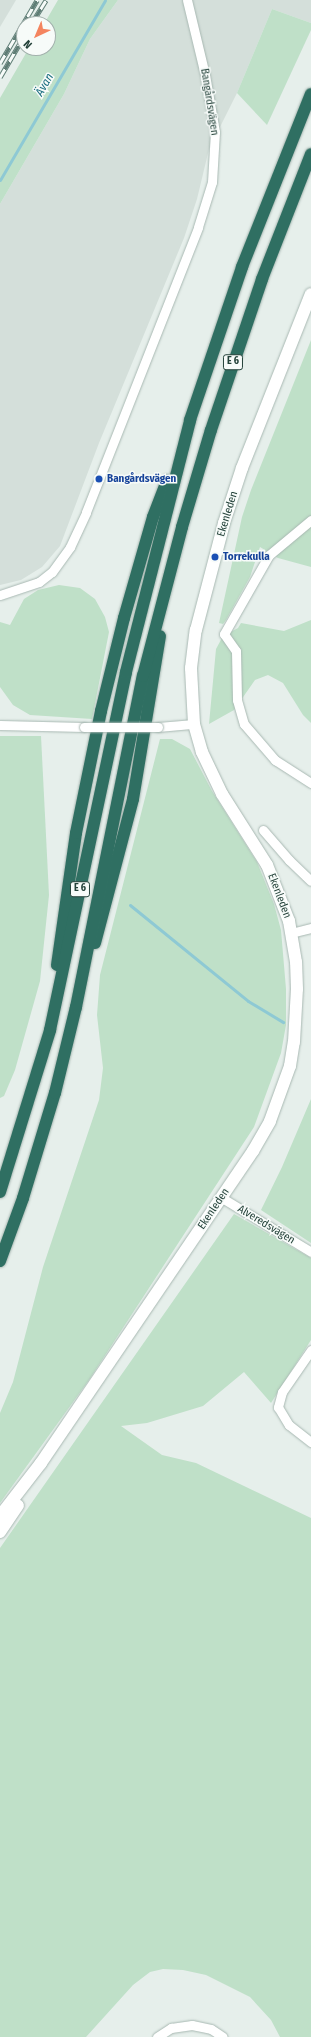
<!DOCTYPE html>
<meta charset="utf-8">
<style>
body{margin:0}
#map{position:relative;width:311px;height:2037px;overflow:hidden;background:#e6efeb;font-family:"Fira Sans Condensed",sans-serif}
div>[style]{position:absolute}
.built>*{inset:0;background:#d4dfda}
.green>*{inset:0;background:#bfe0c8}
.stream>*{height:3px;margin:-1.5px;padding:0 1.5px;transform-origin:1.5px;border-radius:1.5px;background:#8ec9d4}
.roads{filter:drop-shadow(0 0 1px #a8b8b2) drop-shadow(0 0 1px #a8b8b2)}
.street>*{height:9px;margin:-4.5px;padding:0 4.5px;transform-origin:4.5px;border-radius:4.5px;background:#fff}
.secondary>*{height:12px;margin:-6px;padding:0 6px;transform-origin:6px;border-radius:6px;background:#fff}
.highway>*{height:12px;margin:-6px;padding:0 6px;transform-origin:6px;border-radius:6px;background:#2f6f62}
.rail>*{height:4.5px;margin-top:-2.25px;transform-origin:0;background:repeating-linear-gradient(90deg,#f7fbf9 0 9px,#5f7d75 0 18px);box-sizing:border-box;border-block:1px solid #5f7d75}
.bridges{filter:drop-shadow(0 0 1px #a8b8b2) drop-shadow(0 0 1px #a8b8b2)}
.street-bridge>*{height:9px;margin:-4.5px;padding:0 4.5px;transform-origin:4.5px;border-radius:4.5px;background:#fff}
.dots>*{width:11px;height:11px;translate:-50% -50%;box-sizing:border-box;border:2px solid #f7fbf9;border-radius:50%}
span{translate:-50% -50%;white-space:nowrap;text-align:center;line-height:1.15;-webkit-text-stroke:3px #f7fbf9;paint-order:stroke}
.shield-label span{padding:1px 3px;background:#f7fbf9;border:1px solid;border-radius:3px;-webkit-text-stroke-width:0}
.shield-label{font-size:10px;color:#24423a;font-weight:700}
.street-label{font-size:11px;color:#24423a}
.transit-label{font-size:11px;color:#164399;font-weight:700}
.left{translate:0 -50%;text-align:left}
.water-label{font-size:12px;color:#1c6f80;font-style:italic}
.north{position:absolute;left:16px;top:16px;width:40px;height:40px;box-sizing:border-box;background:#f7fbf9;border:1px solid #a3b1ad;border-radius:50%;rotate:224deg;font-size:11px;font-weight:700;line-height:16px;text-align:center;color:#24423a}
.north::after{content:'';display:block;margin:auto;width:14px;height:18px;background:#f4845f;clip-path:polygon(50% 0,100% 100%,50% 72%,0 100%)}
</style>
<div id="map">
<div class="built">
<div style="clip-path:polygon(0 0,16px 0,0 27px)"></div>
<div style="clip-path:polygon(118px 0,311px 0,311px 23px,272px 9px,237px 93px,209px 149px,197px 199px,184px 238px,99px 443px,60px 546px,42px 567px,21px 580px,0 585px,0 204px,64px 94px,90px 39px)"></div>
</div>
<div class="green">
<div style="clip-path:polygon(58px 0,118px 0,90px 39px,64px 94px,0 204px,0 98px,29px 48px,48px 48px,48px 24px,44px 24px)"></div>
<div style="clip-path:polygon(272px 9px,311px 23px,311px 30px,267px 125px,237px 93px)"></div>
<div style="clip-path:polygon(311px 340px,311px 567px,278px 558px,260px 547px,250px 577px,226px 620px,223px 624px,219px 623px,242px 517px,251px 490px)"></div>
<div style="clip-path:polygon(59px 585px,80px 588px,95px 599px,105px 617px,109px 632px,92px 719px,30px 715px,13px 705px,0 687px,0 622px,10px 625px,24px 599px,38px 590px)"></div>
<div style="clip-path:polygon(311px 620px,311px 723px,303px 715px,283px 683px,268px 675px,255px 680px,234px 710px,209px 724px,216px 649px,223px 636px,238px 628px,241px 623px,284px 631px)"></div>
<div style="clip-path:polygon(0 736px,41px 736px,49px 895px,40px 981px,15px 1070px,4px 1096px,0 1098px)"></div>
<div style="clip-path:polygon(160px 739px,172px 739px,190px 749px,212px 791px,257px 862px,274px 904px,281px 930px,286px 989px,286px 1025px,281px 1053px,254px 1127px,89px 1380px,0 1503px,0 1413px,13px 1382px,43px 1267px,99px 1100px,103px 1068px,97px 1015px,100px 975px)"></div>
<div style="clip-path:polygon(311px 1099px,311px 1243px,261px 1210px,282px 1167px)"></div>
<div style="clip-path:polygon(234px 1214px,311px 1258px,311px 1340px,271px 1403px,244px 1372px,203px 1406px,147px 1423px,121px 1426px,162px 1455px,196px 1463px,311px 1518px,311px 2037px,280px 2037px,271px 2020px,250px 1997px,206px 1975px,183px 1970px,163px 1969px,150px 1972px,133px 1985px,86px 2037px,0 2037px,0 1548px)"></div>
</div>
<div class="stream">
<div style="left:0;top:180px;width:208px;rotate:-59.7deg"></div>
<div style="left:130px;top:905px;width:152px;rotate:39.1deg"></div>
<div style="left:248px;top:1001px;width:41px;rotate:31deg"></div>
</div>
<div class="roads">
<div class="street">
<div style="left:311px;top:520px;width:55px;rotate:140.2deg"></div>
<div style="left:269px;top:555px;width:91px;rotate:119.7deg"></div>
<div style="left:224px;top:634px;width:21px;rotate:55deg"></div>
<div style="left:236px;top:651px;width:49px;rotate:88.8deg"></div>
<div style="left:237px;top:700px;width:25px;rotate:74deg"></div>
<div style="left:244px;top:724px;width:48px;rotate:49.3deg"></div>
<div style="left:275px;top:760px;width:43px;rotate:32.6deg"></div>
<div style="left:0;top:595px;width:41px;rotate:-18.4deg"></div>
<div style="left:39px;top:582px;width:16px;rotate:-38deg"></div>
<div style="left:52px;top:572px;width:31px;rotate:-54deg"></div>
<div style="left:70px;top:547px;width:38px;rotate:-65deg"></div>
<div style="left:86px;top:512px;width:306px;rotate:-68.5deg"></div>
<div style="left:198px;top:227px;width:47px;rotate:-72.7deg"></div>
<div style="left:212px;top:182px;width:50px;rotate:-86.6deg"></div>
<div style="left:215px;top:132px;width:58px;rotate:-100deg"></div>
<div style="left:205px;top:75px;width:77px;rotate:-103.5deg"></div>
<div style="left:0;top:725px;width:84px;rotate:1.4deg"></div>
<div style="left:158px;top:727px;width:36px;rotate:-5deg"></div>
<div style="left:263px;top:830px;width:40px;rotate:49deg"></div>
<div style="left:289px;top:860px;width:30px;rotate:44deg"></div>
<div style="left:291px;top:933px;width:21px;rotate:-14deg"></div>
<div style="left:222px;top:1198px;width:104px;rotate:31.2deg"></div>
<div style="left:311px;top:1350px;width:51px;rotate:124.6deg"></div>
<div style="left:282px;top:1392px;width:16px;rotate:105deg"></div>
<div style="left:278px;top:1407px;width:21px;rotate:59deg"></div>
<div style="left:289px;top:1425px;width:28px;rotate:38deg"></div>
<div style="left:157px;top:2037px;width:17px;rotate:-33deg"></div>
<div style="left:171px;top:2028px;width:21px;rotate:-8deg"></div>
<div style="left:192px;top:2025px;width:19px;rotate:12deg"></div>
<div style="left:211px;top:2029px;width:14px;rotate:34deg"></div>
</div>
<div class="secondary">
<div style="left:0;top:1516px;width:67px;rotate:-52.3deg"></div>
<div style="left:41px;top:1463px;width:377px;rotate:-55.8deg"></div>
<div style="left:253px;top:1151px;width:34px;rotate:-60deg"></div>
<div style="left:270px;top:1121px;width:59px;rotate:-70deg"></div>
<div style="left:290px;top:1066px;width:24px;rotate:-81deg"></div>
<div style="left:294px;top:1042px;width:53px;rotate:-86.8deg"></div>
<div style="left:297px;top:989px;width:27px;rotate:-92deg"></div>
<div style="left:296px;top:962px;width:42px;rotate:-99.7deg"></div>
<div style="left:289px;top:921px;width:60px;rotate:-111.4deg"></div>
<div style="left:267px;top:865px;width:84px;rotate:-122.4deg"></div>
<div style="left:222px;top:794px;width:47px;rotate:-115.5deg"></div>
<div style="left:202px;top:752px;width:29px;rotate:-106deg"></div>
<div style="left:194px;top:724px;width:56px;rotate:-93.1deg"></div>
<div style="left:191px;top:668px;width:38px;rotate:-83deg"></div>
<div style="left:196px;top:630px;width:111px;rotate:-75.3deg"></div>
<div style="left:224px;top:523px;width:58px;rotate:-71.9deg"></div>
<div style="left:242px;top:468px;width:187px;rotate:-68.4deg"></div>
<div style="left:0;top:1532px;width:32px;rotate:-56deg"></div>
</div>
<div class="highway">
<div style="left:95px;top:943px;width:149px;rotate:-75.2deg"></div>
<div style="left:133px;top:799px;width:165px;rotate:-80.6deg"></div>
<div style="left:57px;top:965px;width:133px;rotate:-81.8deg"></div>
<div style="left:76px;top:833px;width:125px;rotate:-78.4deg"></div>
<div style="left:101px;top:711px;width:96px;rotate:-76.1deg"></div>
<div style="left:124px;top:618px;width:105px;rotate:-74deg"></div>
<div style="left:153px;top:517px;width:39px;rotate:-69deg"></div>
<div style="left:0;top:1192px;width:170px;rotate:-72.8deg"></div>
<div style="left:50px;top:1030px;width:366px;rotate:-78deg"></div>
<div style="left:126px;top:672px;width:260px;rotate:-75.7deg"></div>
<div style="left:190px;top:420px;width:162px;rotate:-71.2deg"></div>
<div style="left:242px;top:267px;width:186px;rotate:-68.3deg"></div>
<div style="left:0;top:1261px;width:67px;rotate:-69.9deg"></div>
<div style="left:23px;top:1198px;width:110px;rotate:-73.1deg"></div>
<div style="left:55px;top:1093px;width:89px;rotate:-76.3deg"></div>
<div style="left:76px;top:1007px;width:338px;rotate:-78.6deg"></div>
<div style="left:143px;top:676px;width:154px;rotate:-75.3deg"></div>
<div style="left:182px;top:527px;width:101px;rotate:-73.4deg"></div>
<div style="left:211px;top:430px;width:159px;rotate:-71.3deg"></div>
<div style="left:262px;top:279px;width:134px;rotate:-68.6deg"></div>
</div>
</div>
<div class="rail">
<div style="left:31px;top:24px;width:28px;rotate:-58deg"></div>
<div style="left:0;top:63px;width:73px;rotate:-59.6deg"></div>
<div style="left:0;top:77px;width:48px;rotate:-59.7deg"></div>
</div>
<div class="bridges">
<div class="street-bridge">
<div style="left:84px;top:727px;width:74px"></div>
</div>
</div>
<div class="dots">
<div style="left:99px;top:479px;background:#1a4fb4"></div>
<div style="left:215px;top:557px;background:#1a4fb4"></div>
</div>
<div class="shield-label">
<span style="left:233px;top:362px">E 6</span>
<span style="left:80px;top:889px">E 6</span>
</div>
<div class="street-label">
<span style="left:209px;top:102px;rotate:81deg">Bangårdsvägen</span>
<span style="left:228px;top:514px;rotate:-73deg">Ekenleden</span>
<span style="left:279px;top:896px;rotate:69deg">Ekenleden</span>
<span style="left:214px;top:1209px;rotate:-56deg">Ekenleden</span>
<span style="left:266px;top:1225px;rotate:31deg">Alveredsvägen</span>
</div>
<div class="transit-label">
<span class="left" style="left:107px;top:479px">Bangårdsvägen</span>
<span class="left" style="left:223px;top:557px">Torrekulla</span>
</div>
<div class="water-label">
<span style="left:45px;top:85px;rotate:-60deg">Ävan</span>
</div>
<div class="north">N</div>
</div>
